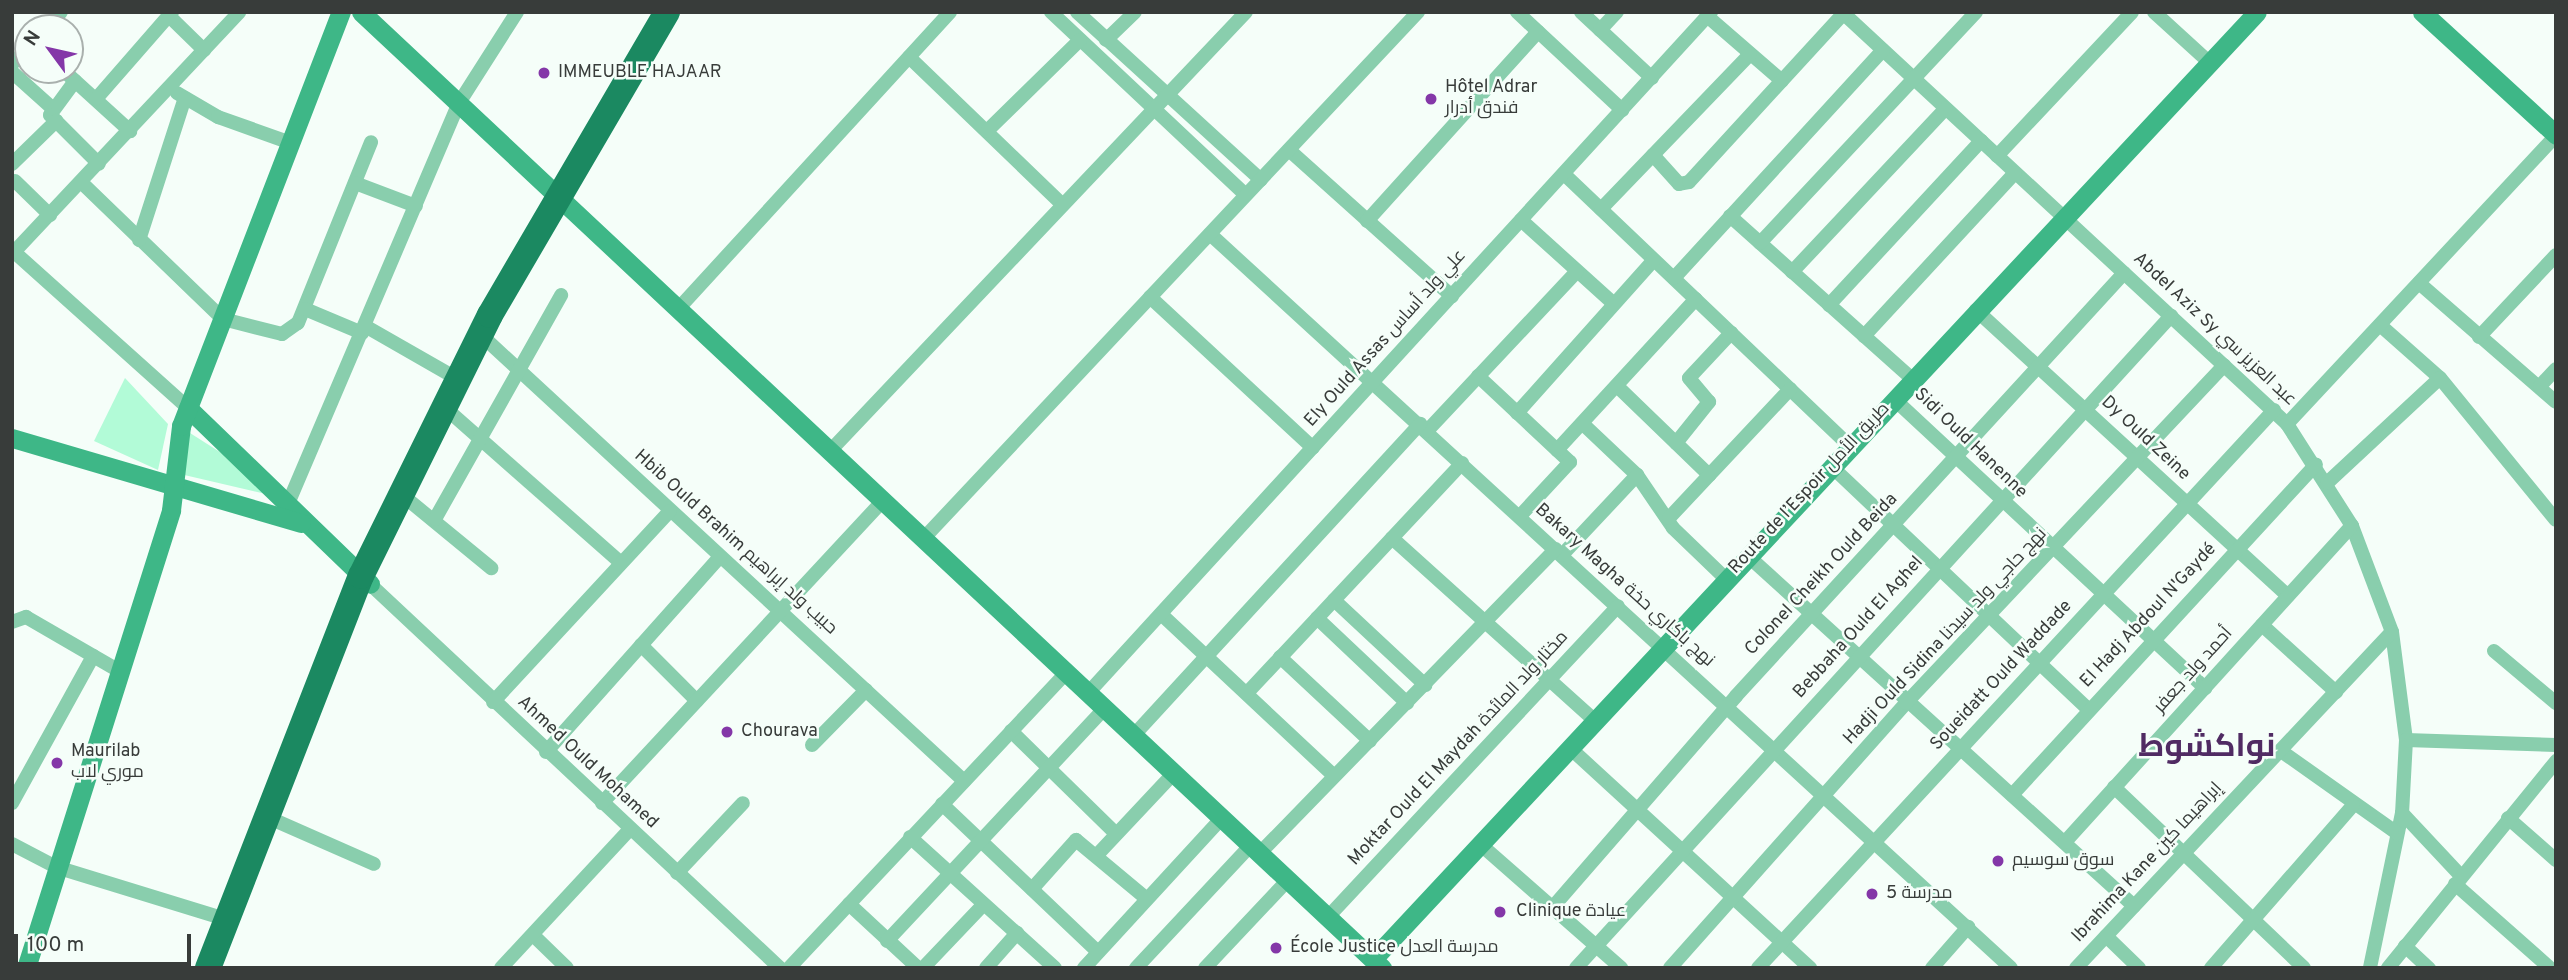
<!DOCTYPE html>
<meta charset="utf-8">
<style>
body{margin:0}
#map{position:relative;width:2568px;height:980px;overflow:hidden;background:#f5fef9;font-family:Overpass,Cairo,sans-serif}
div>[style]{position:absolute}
.green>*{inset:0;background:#b2fbd7}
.street>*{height:14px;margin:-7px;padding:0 7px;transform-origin:7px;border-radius:7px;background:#89cead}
.secondary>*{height:19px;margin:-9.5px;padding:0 9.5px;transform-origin:9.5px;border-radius:9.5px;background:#3eb787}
.highway>*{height:26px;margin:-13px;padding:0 13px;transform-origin:13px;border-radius:13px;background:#1b8961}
.dots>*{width:19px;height:19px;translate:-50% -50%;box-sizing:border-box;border:4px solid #f5fef9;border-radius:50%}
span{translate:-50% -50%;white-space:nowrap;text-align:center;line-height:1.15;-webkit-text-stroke:5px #f5fef9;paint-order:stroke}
.poi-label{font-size:18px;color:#383c3a}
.left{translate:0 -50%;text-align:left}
.street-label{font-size:18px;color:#383c3a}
.town-label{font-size:32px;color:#502b63;font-weight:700}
.frame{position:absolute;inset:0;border:14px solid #383c3a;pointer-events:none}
.north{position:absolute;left:14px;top:14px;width:70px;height:70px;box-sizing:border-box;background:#f5fef9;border:2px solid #a9b0ad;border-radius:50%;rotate:303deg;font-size:19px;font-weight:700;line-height:28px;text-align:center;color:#383c3a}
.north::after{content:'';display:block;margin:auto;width:24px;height:32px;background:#8437a8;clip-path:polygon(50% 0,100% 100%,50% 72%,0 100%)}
.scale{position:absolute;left:14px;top:934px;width:177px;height:32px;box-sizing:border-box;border:4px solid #383c3a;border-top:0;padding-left:9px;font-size:21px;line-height:24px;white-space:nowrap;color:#383c3a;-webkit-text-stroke:5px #f5fef9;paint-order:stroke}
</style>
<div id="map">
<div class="green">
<div style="clip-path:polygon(125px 378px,168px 424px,158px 470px,94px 441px)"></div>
<div style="clip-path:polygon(190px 433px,245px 468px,266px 494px,180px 474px)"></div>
</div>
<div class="street">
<div style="left:1051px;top:12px;width:267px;rotate:43.2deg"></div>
<div style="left:1077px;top:12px;width:249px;rotate:42.4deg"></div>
<div style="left:1517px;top:12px;width:144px;rotate:43deg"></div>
<div style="left:1581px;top:12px;width:97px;rotate:42.9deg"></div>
<div style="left:1842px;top:12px;width:606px;rotate:42.79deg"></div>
<div style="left:2287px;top:424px;width:121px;rotate:57.5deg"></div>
<div style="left:2352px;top:526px;width:113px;rotate:69.3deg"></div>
<div style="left:2392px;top:632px;width:109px;rotate:82.6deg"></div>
<div style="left:2406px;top:740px;width:73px;rotate:93.1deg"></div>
<div style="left:2402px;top:813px;width:158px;rotate:101.7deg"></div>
<div style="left:2154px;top:12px;width:74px;rotate:42.3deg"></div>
<div style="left:169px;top:16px;width:49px;rotate:44.2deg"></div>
<div style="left:1707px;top:16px;width:99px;rotate:40.9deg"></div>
<div style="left:46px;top:28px;width:22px;rotate:-47deg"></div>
<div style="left:1600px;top:30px;width:25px;rotate:-47deg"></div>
<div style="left:1106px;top:40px;width:40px;rotate:-44deg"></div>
<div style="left:909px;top:57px;width:212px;rotate:43.9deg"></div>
<div style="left:12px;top:64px;width:23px;rotate:-45deg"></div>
<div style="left:63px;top:70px;width:91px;rotate:42.3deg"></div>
<div style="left:12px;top:72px;width:52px;rotate:41.9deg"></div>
<div style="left:75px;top:81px;width:42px;rotate:126.3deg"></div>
<div style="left:50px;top:115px;width:69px;rotate:45deg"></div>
<div style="left:177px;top:93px;width:48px;rotate:30.3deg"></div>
<div style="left:218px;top:117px;width:77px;rotate:19.6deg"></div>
<div style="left:96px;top:99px;width:116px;rotate:-48.9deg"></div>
<div style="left:987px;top:131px;width:130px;rotate:-44.4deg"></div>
<div style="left:1289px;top:150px;width:219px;rotate:41.9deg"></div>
<div style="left:1653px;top:155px;width:39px;rotate:48deg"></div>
<div style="left:1679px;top:184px;width:10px;rotate:-11deg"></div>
<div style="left:1689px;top:182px;width:228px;rotate:-47.5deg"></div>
<div style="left:1997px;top:156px;width:197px;rotate:-46.8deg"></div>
<div style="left:12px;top:164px;width:62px;rotate:-44.3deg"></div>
<div style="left:1564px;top:174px;width:395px;rotate:43.6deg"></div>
<div style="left:15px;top:181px;width:49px;rotate:44.2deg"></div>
<div style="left:82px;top:183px;width:196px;rotate:44deg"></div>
<div style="left:223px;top:319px;width:61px;rotate:14.3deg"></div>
<div style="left:282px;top:334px;width:19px;rotate:-35deg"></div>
<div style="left:298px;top:323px;width:195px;rotate:-68deg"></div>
<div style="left:355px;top:183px;width:65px;rotate:20.7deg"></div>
<div style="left:1601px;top:209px;width:215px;rotate:-46.1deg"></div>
<div style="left:1730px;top:216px;width:244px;rotate:41.8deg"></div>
<div style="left:1521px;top:220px;width:125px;rotate:42.1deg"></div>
<div style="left:1367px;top:221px;width:255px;rotate:-47.9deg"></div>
<div style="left:1210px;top:234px;width:1086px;rotate:42.5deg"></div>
<div style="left:139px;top:240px;width:149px;rotate:-72.1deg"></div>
<div style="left:1760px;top:243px;width:316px;rotate:-46.9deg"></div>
<div style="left:12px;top:250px;width:237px;rotate:41.9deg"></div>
<div style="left:14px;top:252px;width:329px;rotate:-46.8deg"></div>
<div style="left:1792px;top:272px;width:224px;rotate:-46.8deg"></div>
<div style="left:1674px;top:278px;width:309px;rotate:-47.5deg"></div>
<div style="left:2419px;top:283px;width:181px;rotate:41deg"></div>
<div style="left:1150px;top:297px;width:222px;rotate:42.8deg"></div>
<div style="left:1829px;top:305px;width:224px;rotate:-47.2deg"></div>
<div style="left:679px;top:308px;width:401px;rotate:-47.5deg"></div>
<div style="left:305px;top:309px;width:62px;rotate:22.8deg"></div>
<div style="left:1976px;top:310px;width:423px;rotate:42.5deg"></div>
<div style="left:2380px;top:325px;width:80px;rotate:41.5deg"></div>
<div style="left:2440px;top:378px;width:183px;rotate:50.8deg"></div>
<div style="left:365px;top:326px;width:111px;rotate:29.8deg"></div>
<div style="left:480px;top:334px;width:659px;rotate:42.72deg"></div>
<div style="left:1864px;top:336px;width:222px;rotate:-47.2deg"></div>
<div style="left:2479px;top:337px;width:112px;rotate:-46.8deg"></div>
<div style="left:1478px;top:376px;width:126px;rotate:43.1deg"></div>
<div style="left:1570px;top:462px;width:74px;rotate:132.8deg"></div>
<div style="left:2540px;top:386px;width:23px;rotate:-47deg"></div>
<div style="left:1618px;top:387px;width:127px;rotate:44deg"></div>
<div style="left:1894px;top:399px;width:425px;rotate:42.9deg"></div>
<div style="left:443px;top:406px;width:237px;rotate:41.4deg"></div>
<div style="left:1517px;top:413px;width:205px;rotate:-48.2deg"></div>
<div style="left:1583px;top:424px;width:74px;rotate:43.4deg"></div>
<div style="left:1637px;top:475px;width:64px;rotate:55.8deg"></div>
<div style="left:1673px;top:528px;width:74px;rotate:43.9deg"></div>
<div style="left:2287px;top:424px;width:394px;rotate:-47deg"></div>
<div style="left:1427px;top:431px;width:219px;rotate:-46.8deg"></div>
<div style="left:1676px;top:443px;width:53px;rotate:-51.2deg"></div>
<div style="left:1709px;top:402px;width:31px;rotate:-130deg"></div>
<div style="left:1689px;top:378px;width:62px;rotate:-47deg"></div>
<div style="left:831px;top:450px;width:603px;rotate:-46.54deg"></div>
<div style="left:1557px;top:450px;width:205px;rotate:-47.4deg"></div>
<div style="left:1831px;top:466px;width:355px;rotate:43.4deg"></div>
<div style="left:2327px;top:483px;width:154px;rotate:-42.9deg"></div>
<div style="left:401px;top:494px;width:117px;rotate:39.4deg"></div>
<div style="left:287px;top:506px;width:438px;rotate:-66.9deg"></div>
<div style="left:459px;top:103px;width:108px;rotate:-57.5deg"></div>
<div style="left:1669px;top:518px;width:177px;rotate:-46.8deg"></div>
<div style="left:435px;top:519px;width:257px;rotate:-60.6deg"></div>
<div style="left:924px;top:538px;width:722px;rotate:-46.8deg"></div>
<div style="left:1392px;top:538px;width:272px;rotate:42deg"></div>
<div style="left:1562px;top:555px;width:110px;rotate:-46.8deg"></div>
<div style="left:1748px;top:556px;width:521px;rotate:42.2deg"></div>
<div style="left:371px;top:585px;width:560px;rotate:43.12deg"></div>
<div style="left:1334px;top:600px;width:125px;rotate:43deg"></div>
<div style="left:1161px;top:614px;width:237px;rotate:43.1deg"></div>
<div style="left:1317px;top:618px;width:124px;rotate:43.4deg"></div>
<div style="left:12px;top:622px;width:15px;rotate:-20deg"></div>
<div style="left:26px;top:617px;width:108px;rotate:30.1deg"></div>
<div style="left:2262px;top:625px;width:100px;rotate:42.2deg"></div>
<div style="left:641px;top:645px;width:79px;rotate:45deg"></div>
<div style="left:2494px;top:651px;width:81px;rotate:40deg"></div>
<div style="left:1280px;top:657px;width:123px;rotate:43deg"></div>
<div style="left:1089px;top:692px;width:922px;rotate:-47.55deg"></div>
<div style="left:1247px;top:693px;width:315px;rotate:-46.9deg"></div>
<div style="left:493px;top:702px;width:260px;rotate:-47.2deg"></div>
<div style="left:1011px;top:731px;width:147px;rotate:44.4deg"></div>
<div style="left:1134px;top:735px;width:423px;rotate:-47.4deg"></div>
<div style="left:2406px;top:740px;width:150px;rotate:1.9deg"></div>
<div style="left:812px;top:745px;width:77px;rotate:-45.5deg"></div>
<div style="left:1570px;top:748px;width:326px;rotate:42.5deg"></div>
<div style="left:2281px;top:751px;width:142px;rotate:35.3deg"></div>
<div style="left:546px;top:752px;width:261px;rotate:-48.3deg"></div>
<div style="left:2114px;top:787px;width:262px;rotate:43.6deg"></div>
<div style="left:2012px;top:795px;width:449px;rotate:-47.4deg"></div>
<div style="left:12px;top:803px;width:168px;rotate:-61.1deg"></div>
<div style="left:602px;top:803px;width:414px;rotate:-47.1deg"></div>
<div style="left:942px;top:804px;width:215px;rotate:43.5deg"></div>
<div style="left:2402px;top:813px;width:86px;rotate:46.9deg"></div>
<div style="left:2508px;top:818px;width:64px;rotate:41.2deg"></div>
<div style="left:274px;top:820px;width:109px;rotate:23.7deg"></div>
<div style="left:910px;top:837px;width:195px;rotate:42.1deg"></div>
<div style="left:2065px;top:842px;width:427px;rotate:-47.8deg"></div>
<div style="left:12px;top:844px;width:50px;rotate:27.6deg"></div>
<div style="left:56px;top:867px;width:183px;rotate:17.1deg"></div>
<div style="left:1480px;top:844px;width:188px;rotate:41.3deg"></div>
<div style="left:1260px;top:853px;width:424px;rotate:-45.8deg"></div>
<div style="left:1097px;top:855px;width:112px;rotate:-46.8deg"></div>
<div style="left:677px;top:873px;width:96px;rotate:-46.7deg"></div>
<div style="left:2455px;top:884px;width:127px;rotate:41.5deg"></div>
<div style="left:1032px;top:889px;width:66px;rotate:-48.1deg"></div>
<div style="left:1076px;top:840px;width:92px;rotate:39.7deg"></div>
<div style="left:849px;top:904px;width:94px;rotate:42.8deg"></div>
<div style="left:1552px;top:908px;width:281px;rotate:-49deg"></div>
<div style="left:1736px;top:696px;width:574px;rotate:-47.47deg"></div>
<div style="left:1328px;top:917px;width:425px;rotate:-47deg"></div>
<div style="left:533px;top:935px;width:47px;rotate:44.1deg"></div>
<div style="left:2106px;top:936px;width:46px;rotate:44.1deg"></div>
<div style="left:887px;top:941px;width:319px;rotate:-46.9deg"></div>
<div style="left:2405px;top:946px;width:33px;rotate:43deg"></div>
<div style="left:501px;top:968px;width:190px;rotate:-47.1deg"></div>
<div style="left:789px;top:968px;width:406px;rotate:-46.8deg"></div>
<div style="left:923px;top:968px;width:88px;rotate:-46.4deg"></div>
<div style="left:986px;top:968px;width:47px;rotate:-48.5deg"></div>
<div style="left:1084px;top:968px;width:204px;rotate:-47.4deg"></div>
<div style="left:1136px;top:968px;width:168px;rotate:-46.9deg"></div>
<div style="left:1205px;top:968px;width:122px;rotate:-46.7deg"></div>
<div style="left:1576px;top:968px;width:883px;rotate:-47.62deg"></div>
<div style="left:1670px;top:968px;width:355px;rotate:-48.3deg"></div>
<div style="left:1906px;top:703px;width:464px;rotate:-46.7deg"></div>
<div style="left:1758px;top:968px;width:760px;rotate:-47.24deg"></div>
<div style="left:1932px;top:968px;width:55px;rotate:-48.7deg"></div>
<div style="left:2076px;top:968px;width:461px;rotate:-46.8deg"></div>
<div style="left:2211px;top:968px;width:216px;rotate:-48.9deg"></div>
<div style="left:2388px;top:968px;width:267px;rotate:-50.9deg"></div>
</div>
<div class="secondary">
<div style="left:361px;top:12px;width:1399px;rotate:43.12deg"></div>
<div style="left:2422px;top:12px;width:182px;rotate:42.5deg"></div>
<div style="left:188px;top:408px;width:253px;rotate:44deg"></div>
<div style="left:12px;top:438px;width:301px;rotate:16.4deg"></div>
<div style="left:1373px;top:959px;width:1295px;rotate:-46.97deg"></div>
<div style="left:26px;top:968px;width:480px;rotate:-72.4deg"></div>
<div style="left:171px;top:510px;width:85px;rotate:-83.2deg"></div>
<div style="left:181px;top:426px;width:444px;rotate:-68.9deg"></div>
</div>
<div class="highway">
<div style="left:208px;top:968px;width:421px;rotate:-68.7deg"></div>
<div style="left:361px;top:576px;width:291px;rotate:-63.7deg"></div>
<div style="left:490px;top:315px;width:351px;rotate:-59.7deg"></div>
</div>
<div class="dots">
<div style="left:544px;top:73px;background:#8437a8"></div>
<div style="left:1431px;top:99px;background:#8437a8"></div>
<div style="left:727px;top:732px;background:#8437a8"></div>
<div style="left:57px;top:763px;background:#8437a8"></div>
<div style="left:1998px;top:861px;background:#8437a8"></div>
<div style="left:1872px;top:894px;background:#8437a8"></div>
<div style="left:1500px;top:912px;background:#8437a8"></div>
<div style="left:1276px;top:948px;background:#8437a8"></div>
</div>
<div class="poi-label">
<span class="left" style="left:558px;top:73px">IMMEUBLE HAJAAR</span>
<span class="left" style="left:1445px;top:99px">Hôtel Adrar<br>فندق أدرار</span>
<span class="left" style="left:741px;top:732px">Chourava</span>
<span class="left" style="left:71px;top:763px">Maurilab<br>موري لاب</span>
<span class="left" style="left:2012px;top:861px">سوق سوسيم</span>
<span class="left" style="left:1886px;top:894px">مدرسة 5</span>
<span class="left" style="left:1516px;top:912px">Clinique عيادة</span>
<span class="left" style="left:1290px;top:948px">École Justice مدرسة العدل</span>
</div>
<div class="street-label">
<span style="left:2214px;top:330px;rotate:43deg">Abdel Aziz Sy عبد العزيز سي</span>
<span style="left:1386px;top:339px;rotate:-48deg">Ely Ould Assas علي ولد أساس</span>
<span style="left:2145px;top:439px;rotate:43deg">Dy Ould Zeine</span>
<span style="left:1970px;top:444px;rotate:44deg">Sidi Ould Hanenne</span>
<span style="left:1810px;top:489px;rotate:-47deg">Route de l’Espoir طريق الأمل</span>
<span style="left:735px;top:543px;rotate:42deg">Hbib Ould Brahim حبيب ولد إبراهيم</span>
<span style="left:1822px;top:575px;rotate:-47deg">Colonel Cheikh Ould Beida</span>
<span style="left:1624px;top:586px;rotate:42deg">Bakary Magha نهج باكاري حخة</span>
<span style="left:2149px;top:616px;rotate:-47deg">El Hadj Abdoul N'Gaydé</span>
<span style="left:1859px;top:628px;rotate:-48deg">Bebbaha Ould El Aghel</span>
<span style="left:1946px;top:637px;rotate:-47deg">Hadji Ould Sidina نهج حاجي ولد سيدنا</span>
<span style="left:2194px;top:671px;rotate:-48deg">أحمد ولد جعفر</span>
<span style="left:2002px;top:676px;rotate:-47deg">Soueidatt Ould Waddade</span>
<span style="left:1459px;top:749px;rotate:-47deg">Moktar Ould El Maydah مختار ولد المائدة</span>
<span style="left:587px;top:763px;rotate:43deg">Ahmed Ould Mohamed</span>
<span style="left:2148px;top:863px;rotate:-47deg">Ibrahima Kane إبراهيما كين</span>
</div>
<div class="town-label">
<span style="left:2207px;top:748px">نواكشوط</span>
</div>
<div class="frame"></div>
<div class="north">N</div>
<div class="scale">100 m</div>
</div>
